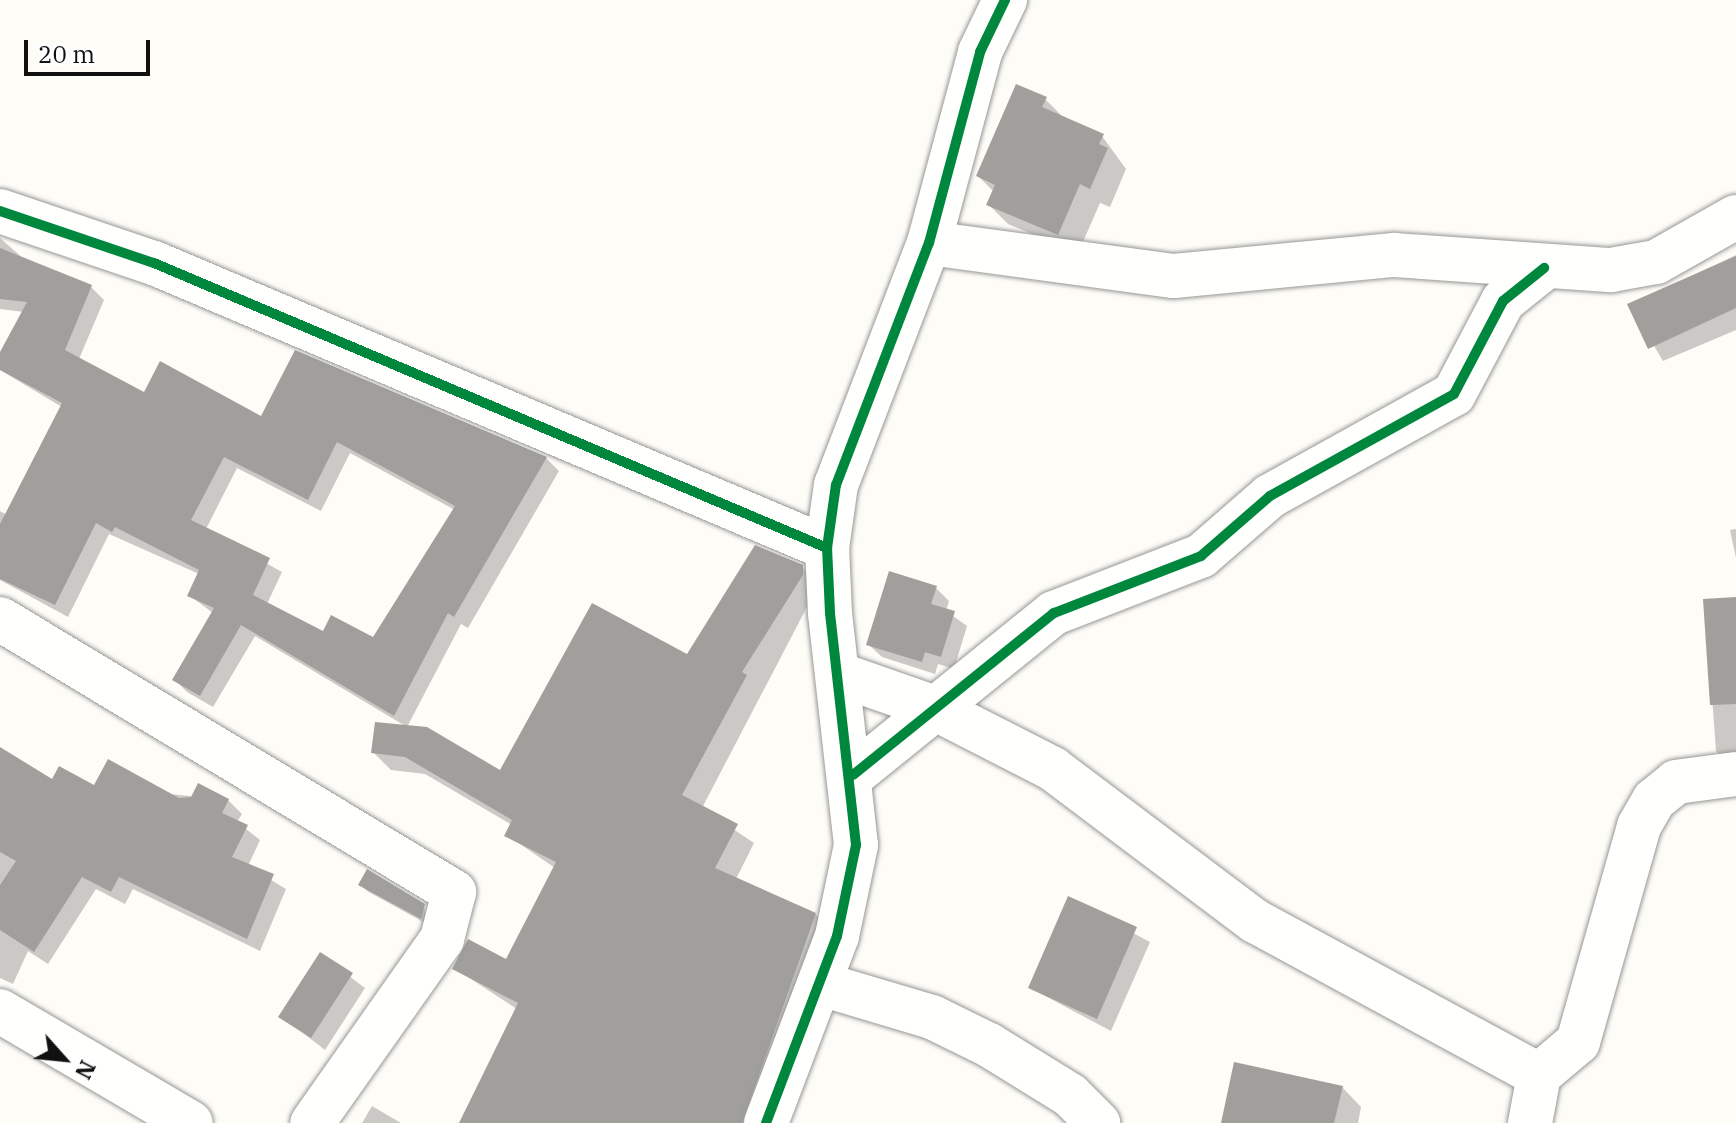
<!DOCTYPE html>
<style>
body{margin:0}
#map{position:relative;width:1736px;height:1123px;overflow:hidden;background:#fdfcf7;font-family:"IBM Plex Serif",serif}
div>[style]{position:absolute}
.shadow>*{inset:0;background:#0003}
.building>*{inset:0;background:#a19f9c}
.roads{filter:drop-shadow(0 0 2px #979795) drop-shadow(0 0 2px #979795)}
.minor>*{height:44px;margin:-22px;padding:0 22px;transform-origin:22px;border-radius:22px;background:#fffffe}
.cycleway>*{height:10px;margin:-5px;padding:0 5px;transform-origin:5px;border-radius:5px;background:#00873e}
span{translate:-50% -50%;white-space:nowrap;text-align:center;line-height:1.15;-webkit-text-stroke:8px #fff;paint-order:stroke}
.north{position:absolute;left:24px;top:1019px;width:80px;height:80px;-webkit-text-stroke:6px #fff;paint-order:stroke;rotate:117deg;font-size:22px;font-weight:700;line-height:32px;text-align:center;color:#111}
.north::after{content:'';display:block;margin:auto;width:28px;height:36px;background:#111;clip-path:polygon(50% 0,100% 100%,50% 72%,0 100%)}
.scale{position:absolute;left:24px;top:40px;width:126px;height:36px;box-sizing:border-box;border:4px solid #111;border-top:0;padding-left:10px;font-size:24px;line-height:28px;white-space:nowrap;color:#111;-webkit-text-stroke:6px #fff;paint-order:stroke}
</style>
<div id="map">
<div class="shadow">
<div style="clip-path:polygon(1045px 99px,1066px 120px,1102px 136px,1126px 169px,1110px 207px,1100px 203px,1078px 253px,1008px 224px,989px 205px,994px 192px,978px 176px)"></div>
<div style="clip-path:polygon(evenodd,0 238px,25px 260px,91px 287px,104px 300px,79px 359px,145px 394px,262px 419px,546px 458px,559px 471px,468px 628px,461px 624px,407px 727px,501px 773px,688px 656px,802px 567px,819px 584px,702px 808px,754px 843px,736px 879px,815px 914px,833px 932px,763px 1123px,460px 1123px,517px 1009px,454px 968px,507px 962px,555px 868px,507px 835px,512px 825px,425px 774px,391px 770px,373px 752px,407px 727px,255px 636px,213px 707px,187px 692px,175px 680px,213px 613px,189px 595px,199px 574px,109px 534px,68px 617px,0 580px,0 511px,7px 515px,62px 407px,0 370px,24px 312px,0 309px,0 238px,350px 453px,455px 510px,374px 639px,324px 633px,267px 604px,282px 572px,206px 529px,237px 468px,321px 511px,350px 453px)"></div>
<div style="clip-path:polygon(1736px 255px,1736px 330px,1663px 361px,1630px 305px)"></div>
<div style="clip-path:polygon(1736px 529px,1736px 558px,1730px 530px)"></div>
<div style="clip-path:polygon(935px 587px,949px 601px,946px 611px,967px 626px,954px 669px,938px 664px,935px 674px,882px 657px,868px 644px)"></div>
<div style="clip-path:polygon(1736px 599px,1736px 764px,1729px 764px,1716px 751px,1705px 601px)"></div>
<div style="clip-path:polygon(0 750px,53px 782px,228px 800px,242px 814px,237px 822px,260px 840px,248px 866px,286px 889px,260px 951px,133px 889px,125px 904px,96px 889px,48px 964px,28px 951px,13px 984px,0 978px)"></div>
<div style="clip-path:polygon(361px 885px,424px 905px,427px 924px,367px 891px)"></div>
<div style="clip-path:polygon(1069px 899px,1150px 942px,1111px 1031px,1030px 988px)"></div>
<div style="clip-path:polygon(321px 955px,365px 988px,325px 1050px,281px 1016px)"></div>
<div style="clip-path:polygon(1342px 1087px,1361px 1107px,1358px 1123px,1223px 1123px)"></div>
<div style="clip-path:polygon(372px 1106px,401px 1123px,362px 1123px)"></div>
</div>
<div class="building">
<div style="clip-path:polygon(1016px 84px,1047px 97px,1042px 107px,1104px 134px,1099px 144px,1108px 148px,1090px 189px,1080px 184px,1058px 235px,986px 205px,995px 185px,976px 176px)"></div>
<div style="clip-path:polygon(evenodd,0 248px,92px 285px,65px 350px,144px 392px,160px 361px,261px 416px,295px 350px,547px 457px,454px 617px,448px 613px,394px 716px,241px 625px,200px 696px,172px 680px,214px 608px,187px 596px,199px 570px,115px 527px,112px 532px,96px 523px,55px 605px,0 579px,0 524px,62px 403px,0 370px,0 352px,27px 302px,0 299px,0 248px,337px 442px,455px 506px,373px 637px,331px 615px,323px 631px,253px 595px,270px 558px,191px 520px,224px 457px,308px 500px,337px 442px)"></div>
<div style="clip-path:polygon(1736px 256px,1736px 308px,1648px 349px,1627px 304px)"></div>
<div style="clip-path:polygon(755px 545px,803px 565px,803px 575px,742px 672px,747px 675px,682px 795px,738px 824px,715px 868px,816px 913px,742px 1123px,459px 1123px,518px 1003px,452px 969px,468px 939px,506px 959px,556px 862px,504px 836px,512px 820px,405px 757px,371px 753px,375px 722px,427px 727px,500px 770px,592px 603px,687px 654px)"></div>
<div style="clip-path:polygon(889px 571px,937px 586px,931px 604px,955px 611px,941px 657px,925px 652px,922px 662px,866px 645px)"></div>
<div style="clip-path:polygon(1736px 597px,1736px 704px,1710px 705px,1703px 599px)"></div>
<div style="clip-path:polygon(0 747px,52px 779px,59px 766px,94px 785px,108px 759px,179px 798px,191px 797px,198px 783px,229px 799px,222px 813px,248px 825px,232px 857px,274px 874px,247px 939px,119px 877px,111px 892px,82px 877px,34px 952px,0 930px,0 885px,16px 861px,0 852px)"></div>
<div style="clip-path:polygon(367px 869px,425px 904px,421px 919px,358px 885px)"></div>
<div style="clip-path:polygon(1068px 896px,1137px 927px,1097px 1019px,1028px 988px)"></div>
<div style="clip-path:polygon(320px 952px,353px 973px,311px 1038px,278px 1017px)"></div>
<div style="clip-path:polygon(1234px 1062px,1343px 1086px,1334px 1123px,1221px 1123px)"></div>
</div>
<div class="roads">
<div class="minor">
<div style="left:0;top:211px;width:163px;rotate:18.7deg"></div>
<div style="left:154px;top:263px;width:731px;rotate:22.95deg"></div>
<div style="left:929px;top:243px;width:247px;rotate:7.7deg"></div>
<div style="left:1174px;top:276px;width:221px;rotate:-5.5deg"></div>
<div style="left:1394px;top:255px;width:218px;rotate:4deg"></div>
<div style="left:1611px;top:270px;width:46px;rotate:-10.1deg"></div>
<div style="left:1656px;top:262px;width:92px;rotate:-29.4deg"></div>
<div style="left:0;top:619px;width:530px;rotate:31.02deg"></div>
<div style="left:454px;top:892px;width:49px;rotate:104.3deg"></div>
<div style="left:442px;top:939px;width:225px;rotate:125.2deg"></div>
<div style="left:838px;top:674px;width:100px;rotate:19.3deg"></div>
<div style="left:932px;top:707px;width:136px;rotate:27.1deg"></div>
<div style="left:1053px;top:769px;width:253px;rotate:37deg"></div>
<div style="left:1255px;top:921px;width:323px;rotate:28.5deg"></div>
<div style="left:853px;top:775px;width:258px;rotate:-38.9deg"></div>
<div style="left:1054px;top:613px;width:158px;rotate:-21.2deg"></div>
<div style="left:1201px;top:556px;width:91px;rotate:-41deg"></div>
<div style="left:1270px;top:496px;width:210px;rotate:-29deg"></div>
<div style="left:1454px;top:394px;width:105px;rotate:-62.2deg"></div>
<div style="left:1503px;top:301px;width:53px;rotate:-38.8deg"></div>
<div style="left:821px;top:984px;width:116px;rotate:16.6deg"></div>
<div style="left:932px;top:1017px;width:64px;rotate:26.2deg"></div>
<div style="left:989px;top:1045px;width:95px;rotate:31.7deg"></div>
<div style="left:1070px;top:1095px;width:40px;rotate:45deg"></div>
<div style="left:0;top:1011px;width:221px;rotate:30.4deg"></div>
<div style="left:766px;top:1123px;width:200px;rotate:-69.2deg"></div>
<div style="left:837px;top:936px;width:93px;rotate:-78.2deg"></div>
<div style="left:856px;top:845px;width:233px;rotate:-96.4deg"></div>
<div style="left:830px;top:613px;width:65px;rotate:-92.6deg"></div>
<div style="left:827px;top:548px;width:64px;rotate:-81.9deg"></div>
<div style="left:836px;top:485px;width:259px;rotate:-69deg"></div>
<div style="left:929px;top:243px;width:198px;rotate:-75deg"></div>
<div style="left:980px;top:52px;width:58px;rotate:-64.3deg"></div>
<div style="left:1530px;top:1123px;width:49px;rotate:-79.4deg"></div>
<div style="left:1539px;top:1075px;width:51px;rotate:-40.2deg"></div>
<div style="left:1578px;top:1042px;width:224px;rotate:-74.2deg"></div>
<div style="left:1639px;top:826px;width:30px;rotate:-60deg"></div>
<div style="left:1654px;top:800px;width:28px;rotate:-39deg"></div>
<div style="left:1676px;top:782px;width:61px;rotate:-7.6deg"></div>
</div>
</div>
<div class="cycleway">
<div style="left:0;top:211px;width:163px;rotate:18.7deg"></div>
<div style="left:154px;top:263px;width:731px;rotate:22.95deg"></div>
<div style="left:853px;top:775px;width:258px;rotate:-38.9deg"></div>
<div style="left:1054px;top:613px;width:158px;rotate:-21.2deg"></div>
<div style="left:1201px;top:556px;width:91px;rotate:-41deg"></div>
<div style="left:1270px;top:496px;width:210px;rotate:-29deg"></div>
<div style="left:1454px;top:394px;width:105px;rotate:-62.2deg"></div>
<div style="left:1503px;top:301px;width:53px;rotate:-38.8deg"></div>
<div style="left:766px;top:1123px;width:200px;rotate:-69.2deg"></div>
<div style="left:837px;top:936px;width:93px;rotate:-78.2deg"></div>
<div style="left:856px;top:845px;width:233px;rotate:-96.4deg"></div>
<div style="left:830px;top:613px;width:65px;rotate:-92.6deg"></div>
<div style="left:827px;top:548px;width:64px;rotate:-81.9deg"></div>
<div style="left:836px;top:485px;width:259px;rotate:-69deg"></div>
<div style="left:929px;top:243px;width:198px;rotate:-75deg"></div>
<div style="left:980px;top:52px;width:58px;rotate:-64.3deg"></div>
</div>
<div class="north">N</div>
<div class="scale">20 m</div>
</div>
